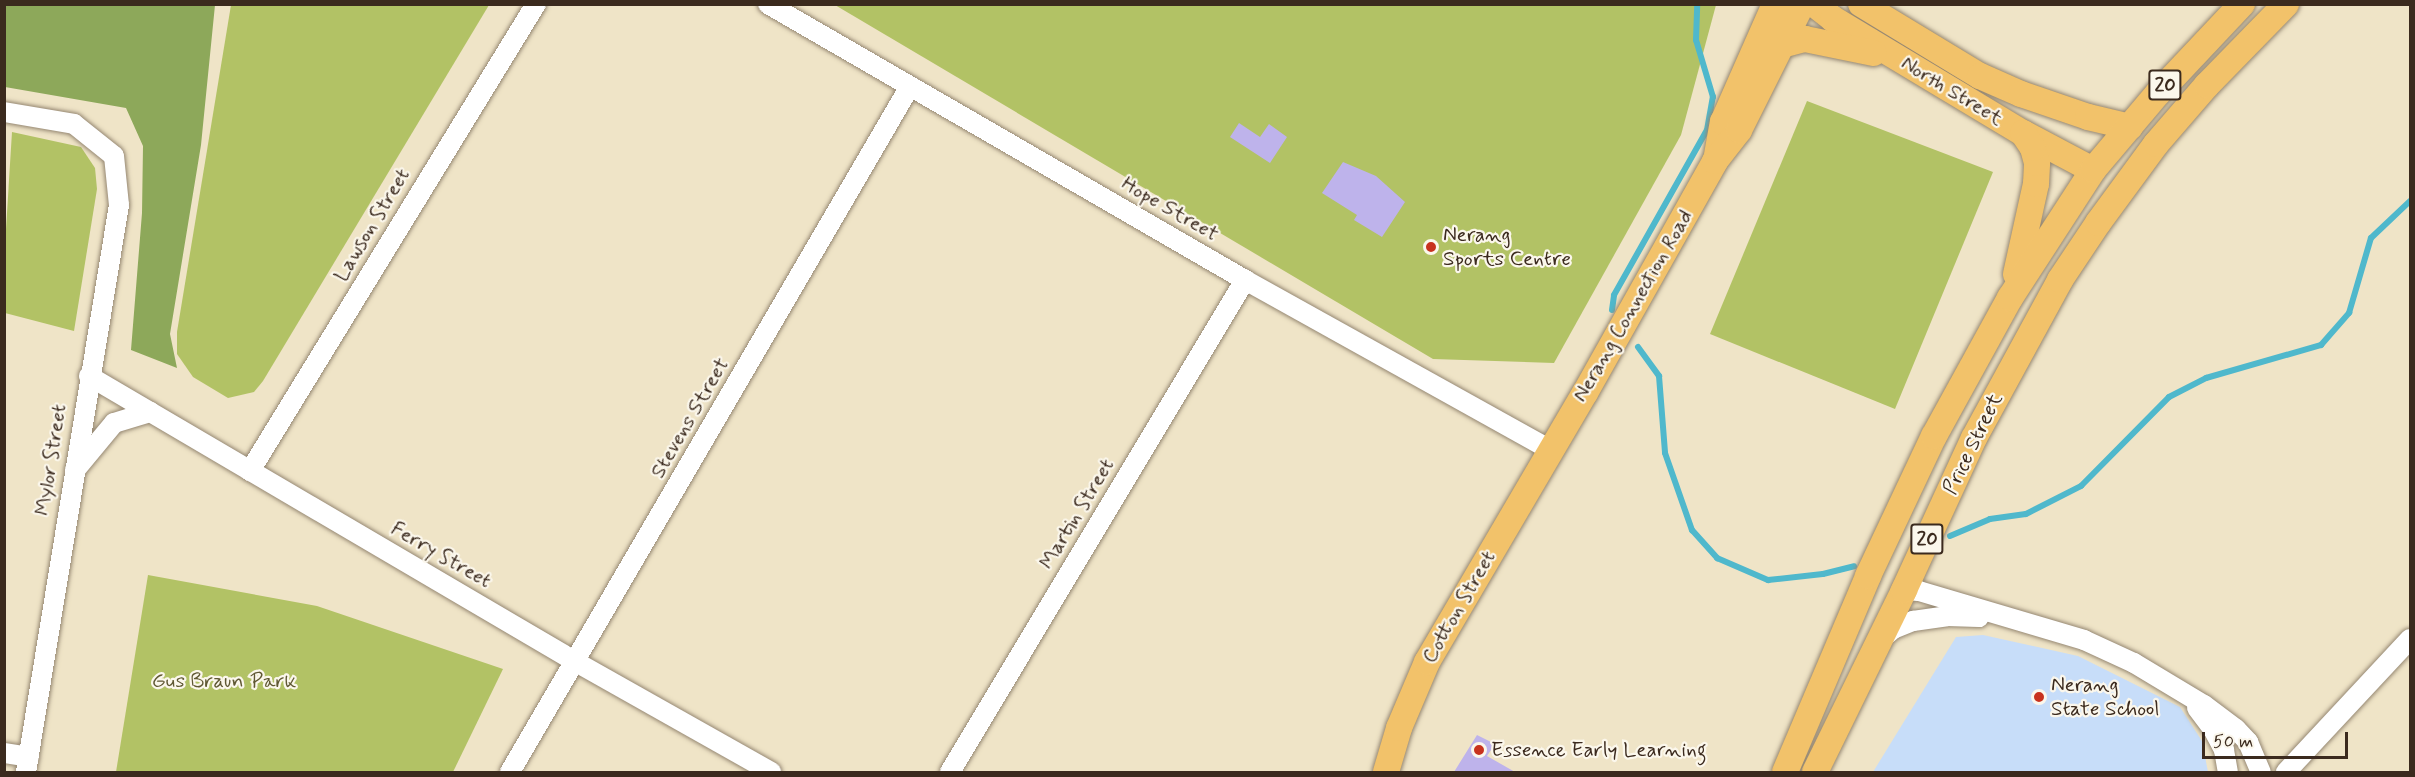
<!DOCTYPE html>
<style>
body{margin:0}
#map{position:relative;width:2415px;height:777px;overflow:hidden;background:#efe4c7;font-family:Mynerve,sans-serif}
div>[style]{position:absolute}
.built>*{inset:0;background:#c7ddf9}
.green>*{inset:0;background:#b2c265}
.forest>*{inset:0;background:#8da85a}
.stream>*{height:6px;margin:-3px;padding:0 3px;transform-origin:3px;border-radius:3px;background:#4fb8cc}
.building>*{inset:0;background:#beb3eb}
.roads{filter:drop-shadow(0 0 2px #958772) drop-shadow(0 0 2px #958772)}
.minor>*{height:20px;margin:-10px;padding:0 10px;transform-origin:10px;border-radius:10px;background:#fff}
.major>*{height:26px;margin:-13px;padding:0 13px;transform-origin:13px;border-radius:13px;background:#f2c26a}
.dots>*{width:16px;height:16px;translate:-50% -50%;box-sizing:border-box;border:3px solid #fbf7ec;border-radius:50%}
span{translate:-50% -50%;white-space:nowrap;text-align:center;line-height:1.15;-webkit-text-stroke:4.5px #fbf7ec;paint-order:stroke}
.shield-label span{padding:2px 4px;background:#fbf7ec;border:2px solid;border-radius:4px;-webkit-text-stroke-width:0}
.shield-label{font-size:20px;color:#3b2a1e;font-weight:700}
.street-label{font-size:21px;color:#3b2a1e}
.poi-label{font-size:21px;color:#3b2a1e}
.left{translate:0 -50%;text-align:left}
.park-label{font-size:21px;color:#5f5833}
.frame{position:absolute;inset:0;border:6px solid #3b2a1e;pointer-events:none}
.scale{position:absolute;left:2202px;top:732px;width:146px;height:27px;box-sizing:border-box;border:3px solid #3b2a1e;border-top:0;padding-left:8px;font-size:18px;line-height:21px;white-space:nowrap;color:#3b2a1e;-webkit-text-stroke:4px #fbf7ec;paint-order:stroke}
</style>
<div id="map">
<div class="built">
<div style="clip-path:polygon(1983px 635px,2078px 656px,2180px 707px,2202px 741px,2208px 772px,1873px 772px,1956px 637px)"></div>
</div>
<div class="green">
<div style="clip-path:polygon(231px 5px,489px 5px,263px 381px,254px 392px,228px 398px,193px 377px,177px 354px,177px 332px)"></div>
<div style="clip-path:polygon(835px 5px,1716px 5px,1681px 135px,1554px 363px,1433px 359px)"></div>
<div style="clip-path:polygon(1807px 101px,1993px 172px,1895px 409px,1710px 334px)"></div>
<div style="clip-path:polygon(12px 132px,81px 147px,95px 168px,97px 189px,74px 331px,5px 313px,5px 245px)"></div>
<div style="clip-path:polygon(148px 575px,317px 606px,503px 669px,453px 772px,116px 772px)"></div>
</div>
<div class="forest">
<div style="clip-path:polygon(4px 5px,215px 5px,201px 145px,170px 334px,177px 368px,131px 350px,142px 213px,143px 146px,126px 108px,5px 87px)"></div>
</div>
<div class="stream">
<div style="left:1612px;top:310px;width:15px;rotate:-82deg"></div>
<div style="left:1614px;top:295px;width:189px;rotate:-60.6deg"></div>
<div style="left:1707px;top:130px;width:34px;rotate:-80deg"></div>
<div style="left:1713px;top:97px;width:59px;rotate:-106.6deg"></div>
<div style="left:1696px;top:40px;width:36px;rotate:-88deg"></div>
<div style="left:1638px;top:347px;width:36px;rotate:54deg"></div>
<div style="left:1659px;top:376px;width:77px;rotate:85.5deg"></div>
<div style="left:1665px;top:453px;width:82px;rotate:70.7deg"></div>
<div style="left:1692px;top:530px;width:38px;rotate:48deg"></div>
<div style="left:1717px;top:558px;width:56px;rotate:23.3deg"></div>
<div style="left:1768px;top:580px;width:55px;rotate:-6.2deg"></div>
<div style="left:1823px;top:574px;width:32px;rotate:-14deg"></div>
<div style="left:1950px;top:536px;width:43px;rotate:-23deg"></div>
<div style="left:1990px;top:519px;width:36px;rotate:-8deg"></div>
<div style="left:2026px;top:514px;width:62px;rotate:-27deg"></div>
<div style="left:2081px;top:486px;width:125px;rotate:-45.3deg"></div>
<div style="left:2169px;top:397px;width:42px;rotate:-27.2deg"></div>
<div style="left:2206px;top:378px;width:120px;rotate:-16deg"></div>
<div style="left:2321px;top:345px;width:43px;rotate:-48.8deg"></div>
<div style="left:2349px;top:313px;width:78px;rotate:-73.7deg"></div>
<div style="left:2371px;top:238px;width:54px;rotate:-43.5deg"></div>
</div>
<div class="building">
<div style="clip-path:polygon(1239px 123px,1260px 137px,1269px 124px,1287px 137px,1270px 163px,1230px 137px)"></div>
<div style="clip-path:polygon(1343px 162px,1376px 176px,1405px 202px,1382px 237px,1354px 220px,1357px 215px,1322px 193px)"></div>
<div style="clip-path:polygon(1477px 735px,1495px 744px,1487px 756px,1515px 772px,1454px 772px)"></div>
</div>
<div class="roads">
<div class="minor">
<div style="left:768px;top:4px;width:551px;rotate:30.05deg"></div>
<div style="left:1245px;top:280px;width:349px;rotate:29.1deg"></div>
<div style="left:4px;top:112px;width:71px;rotate:9.7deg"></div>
<div style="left:74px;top:124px;width:51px;rotate:38.7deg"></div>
<div style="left:114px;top:156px;width:49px;rotate:84.2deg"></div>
<div style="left:119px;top:205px;width:575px;rotate:99.31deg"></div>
<div style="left:89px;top:376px;width:565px;rotate:30.42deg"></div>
<div style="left:576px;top:662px;width:224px;rotate:29.4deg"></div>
<div style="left:75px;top:470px;width:61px;rotate:-50.3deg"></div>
<div style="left:114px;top:423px;width:38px;rotate:-17deg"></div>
<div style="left:250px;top:471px;width:548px;rotate:-58.52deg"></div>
<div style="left:1904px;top:590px;width:15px;rotate:4deg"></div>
<div style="left:1919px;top:591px;width:172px;rotate:16.5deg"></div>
<div style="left:2084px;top:640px;width:55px;rotate:24.7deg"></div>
<div style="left:2134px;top:663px;width:82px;rotate:31deg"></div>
<div style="left:2204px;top:705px;width:40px;rotate:37deg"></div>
<div style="left:2236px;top:729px;width:18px;rotate:47deg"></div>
<div style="left:2248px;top:742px;width:33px;rotate:67deg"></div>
<div style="left:1880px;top:640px;width:17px;rotate:-40deg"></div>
<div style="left:1893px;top:629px;width:22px;rotate:-22deg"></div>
<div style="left:1913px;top:621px;width:34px;rotate:-8deg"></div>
<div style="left:1947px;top:616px;width:32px;rotate:2deg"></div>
<div style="left:2197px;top:708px;width:26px;rotate:53deg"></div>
<div style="left:2213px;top:729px;width:24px;rotate:62deg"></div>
<div style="left:2224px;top:750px;width:22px;rotate:80deg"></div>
<div style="left:4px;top:753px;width:25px;rotate:9deg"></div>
<div style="left:510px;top:772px;width:794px;rotate:-59.75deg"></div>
<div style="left:950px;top:772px;width:574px;rotate:-59.05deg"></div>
<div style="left:2286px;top:772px;width:182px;rotate:-47deg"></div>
</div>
<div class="major">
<div style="left:1814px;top:4px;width:24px;rotate:38deg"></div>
<div style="left:1833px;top:19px;width:222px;rotate:31deg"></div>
<div style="left:2023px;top:133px;width:79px;rotate:27.9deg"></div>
<div style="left:1861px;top:4px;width:139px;rotate:31.2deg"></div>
<div style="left:1980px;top:76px;width:45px;rotate:23.7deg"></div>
<div style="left:2021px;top:94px;width:71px;rotate:18.9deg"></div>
<div style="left:2088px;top:117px;width:43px;rotate:13.4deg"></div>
<div style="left:1782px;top:45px;width:24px;rotate:-15deg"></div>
<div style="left:1805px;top:39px;width:70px;rotate:11.5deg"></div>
<div style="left:1717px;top:155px;width:34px;rotate:-80deg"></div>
<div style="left:1723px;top:122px;width:129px;rotate:-66.2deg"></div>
<div style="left:2016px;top:274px;width:92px;rotate:-77.5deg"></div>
<div style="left:2036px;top:184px;width:21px;rotate:-87deg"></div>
<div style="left:2037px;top:163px;width:16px;rotate:-105deg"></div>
<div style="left:2033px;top:148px;width:18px;rotate:-124deg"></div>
<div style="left:1386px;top:772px;width:46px;rotate:-73.5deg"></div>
<div style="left:1399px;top:728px;width:72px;rotate:-67deg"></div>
<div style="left:1427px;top:662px;width:312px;rotate:-59.6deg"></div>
<div style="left:1585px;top:393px;width:266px;rotate:-60.7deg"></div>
<div style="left:1715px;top:161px;width:39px;rotate:-52deg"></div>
<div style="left:1739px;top:130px;width:141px;rotate:-63.4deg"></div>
<div style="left:1785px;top:772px;width:213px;rotate:-67deg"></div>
<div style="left:1868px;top:576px;width:155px;rotate:-64.8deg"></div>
<div style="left:1934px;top:436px;width:158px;rotate:-61.2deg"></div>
<div style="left:2010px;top:298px;width:153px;rotate:-57deg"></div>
<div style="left:2093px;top:170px;width:102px;rotate:-49.8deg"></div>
<div style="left:2159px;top:92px;width:121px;rotate:-46.7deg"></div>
<div style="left:1815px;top:772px;width:203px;rotate:-63.9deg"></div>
<div style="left:1904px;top:590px;width:167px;rotate:-65.3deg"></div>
<div style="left:1974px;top:438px;width:180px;rotate:-61.4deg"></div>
<div style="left:2060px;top:280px;width:69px;rotate:-56.3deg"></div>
<div style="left:2098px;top:223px;width:98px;rotate:-53.7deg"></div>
<div style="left:2156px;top:144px;width:78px;rotate:-49.2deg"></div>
<div style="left:2207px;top:85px;width:113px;rotate:-45.7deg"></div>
</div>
</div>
<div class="dots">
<div style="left:1431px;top:247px;background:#c8321e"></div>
<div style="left:2039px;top:697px;background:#c8321e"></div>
<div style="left:1479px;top:750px;background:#c8321e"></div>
</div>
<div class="shield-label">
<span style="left:2165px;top:85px">20</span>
<span style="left:1927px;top:539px">20</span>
</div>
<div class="street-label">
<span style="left:1952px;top:91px;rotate:31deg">North Street</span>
<span style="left:1170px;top:209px;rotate:30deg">Hope Street</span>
<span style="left:372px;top:225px;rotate:-59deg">Lawson Street</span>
<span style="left:1633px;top:306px;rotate:-60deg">Nerang Connection Road</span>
<span style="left:690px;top:418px;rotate:-60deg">Stevens Street</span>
<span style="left:1973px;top:444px;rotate:-64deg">Price Street</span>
<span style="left:51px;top:460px;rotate:-81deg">Mylor Street</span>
<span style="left:1077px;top:514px;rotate:-59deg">Martin Street</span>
<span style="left:441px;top:555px;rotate:30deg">Ferry Street</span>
<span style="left:1459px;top:607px;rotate:-60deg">Cotton Street</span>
</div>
<div class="poi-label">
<span class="left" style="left:1443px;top:247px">Nerang<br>Sports Centre</span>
<span class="left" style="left:2051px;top:697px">Nerang<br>State School</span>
<span class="left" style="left:1491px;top:750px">Essence Early Learning</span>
</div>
<div class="park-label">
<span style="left:224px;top:681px">Gus Braun Park</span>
</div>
<div class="frame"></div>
<div class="scale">50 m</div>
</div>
